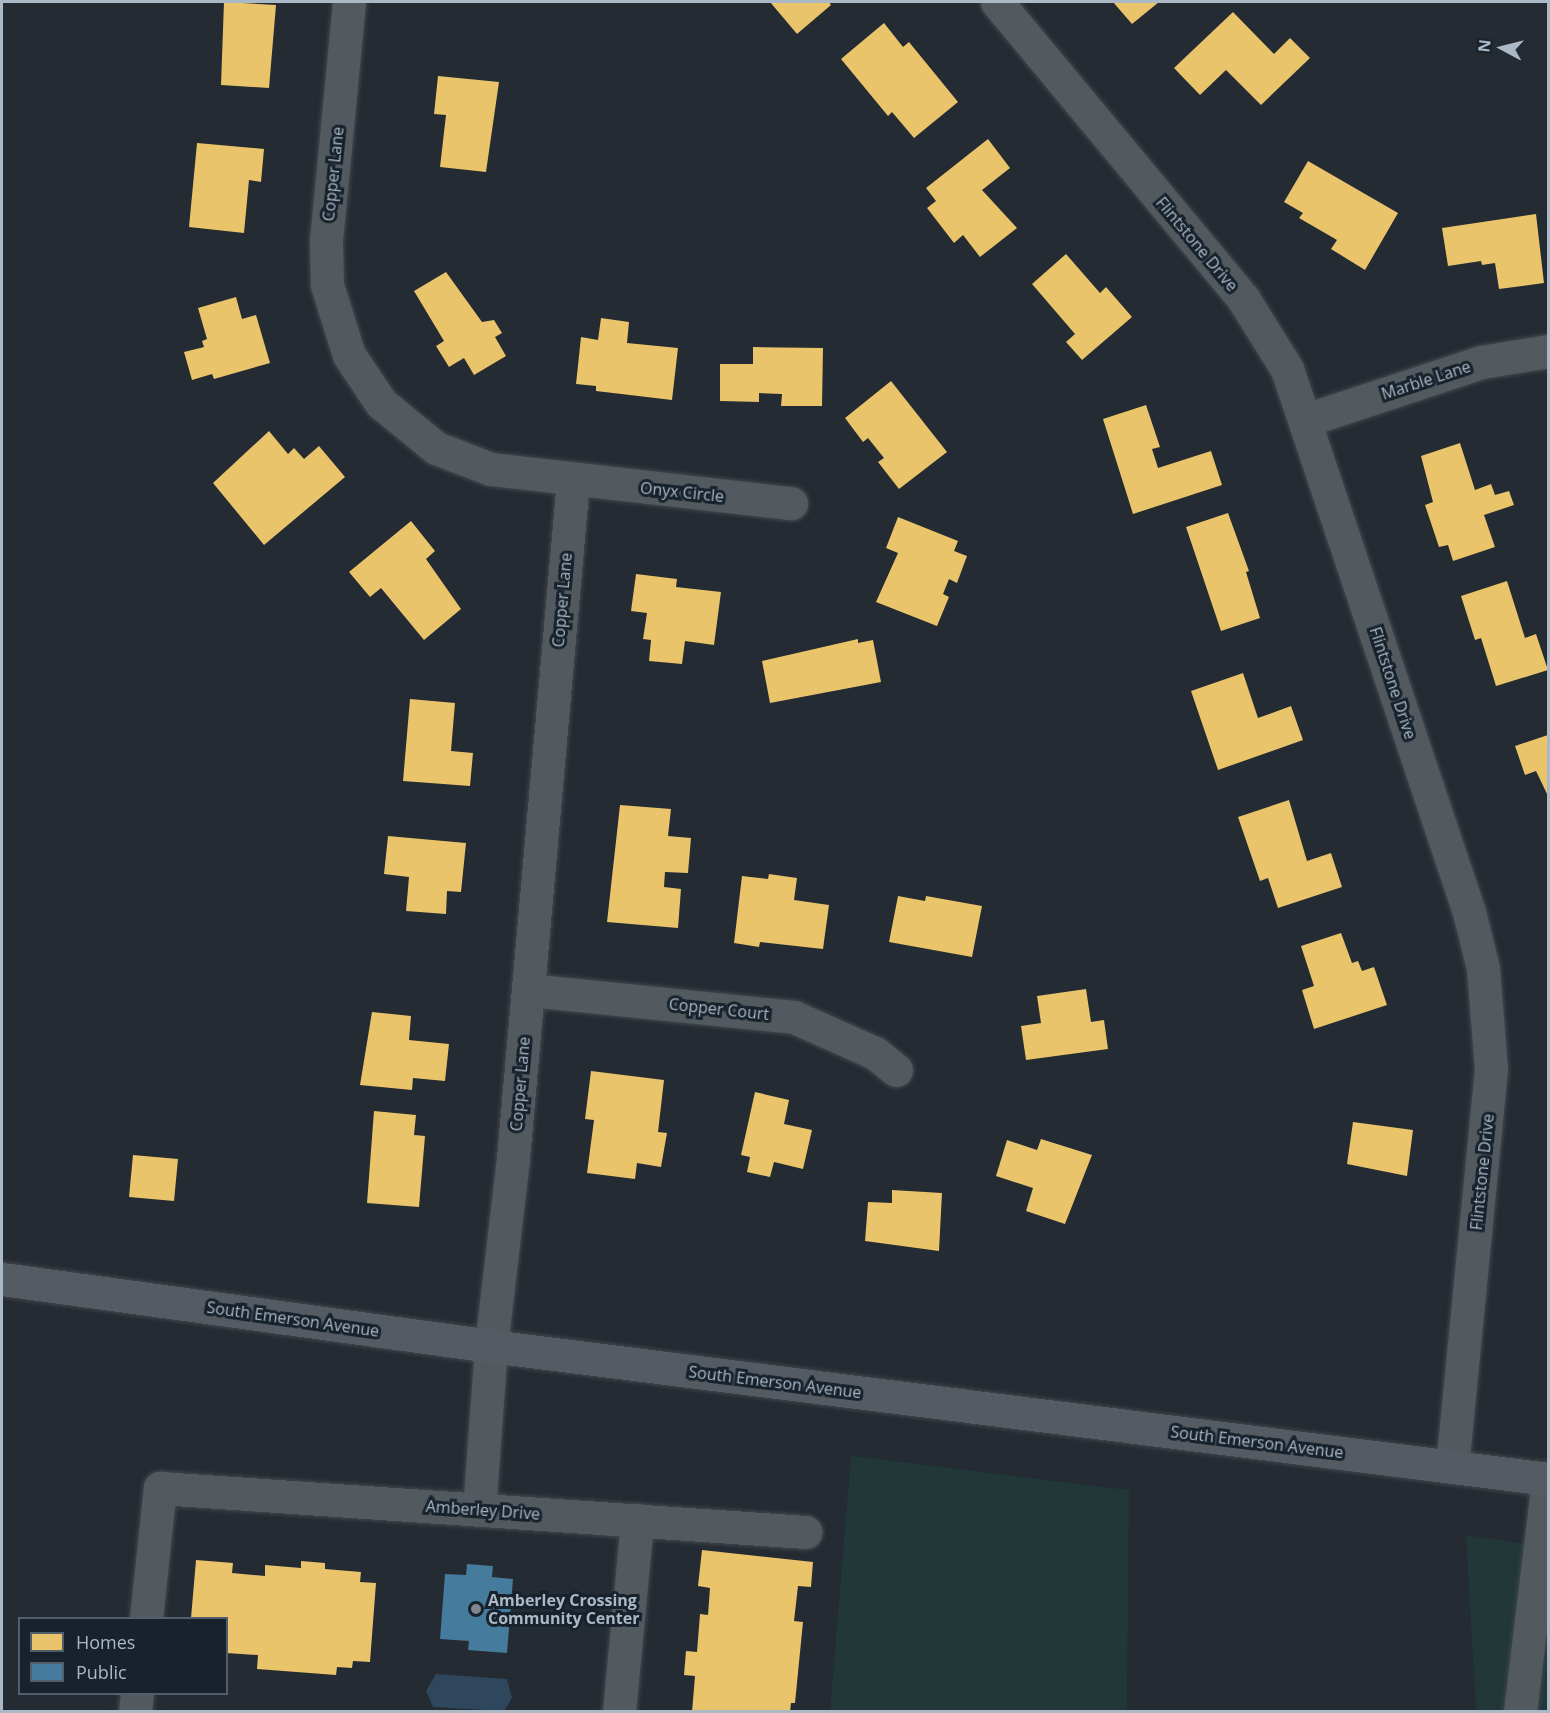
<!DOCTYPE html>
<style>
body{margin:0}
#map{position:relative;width:1550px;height:1713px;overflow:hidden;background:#242b32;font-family:"Open Sans",sans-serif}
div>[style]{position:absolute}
.green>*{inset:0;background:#213738}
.water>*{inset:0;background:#2e475d}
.homes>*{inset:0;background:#e9c46a}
.public>*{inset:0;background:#457b9d}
.roads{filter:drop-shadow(0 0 2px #42474d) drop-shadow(0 0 2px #42474d)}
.minor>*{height:33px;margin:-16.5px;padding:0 16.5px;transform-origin:16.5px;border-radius:16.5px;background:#525a60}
.major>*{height:33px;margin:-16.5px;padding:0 16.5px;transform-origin:16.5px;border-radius:16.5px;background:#555b62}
.dots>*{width:16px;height:16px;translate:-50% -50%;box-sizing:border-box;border:3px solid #17222c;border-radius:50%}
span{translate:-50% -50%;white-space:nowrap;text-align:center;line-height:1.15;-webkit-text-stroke:6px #17222c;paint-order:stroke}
.street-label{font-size:16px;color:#abb8c5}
.poi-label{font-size:16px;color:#abb8c5;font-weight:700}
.left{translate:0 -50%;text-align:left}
.frame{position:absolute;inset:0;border:3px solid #abb8c5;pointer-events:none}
.legend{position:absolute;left:18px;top:1617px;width:210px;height:78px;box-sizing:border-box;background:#17222c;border:2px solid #525e69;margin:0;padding:8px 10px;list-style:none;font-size:18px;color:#abb8c5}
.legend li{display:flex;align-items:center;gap:12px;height:30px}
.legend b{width:30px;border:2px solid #525e69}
.north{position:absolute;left:1472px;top:18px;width:60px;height:60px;-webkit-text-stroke:4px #17222c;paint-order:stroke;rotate:277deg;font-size:16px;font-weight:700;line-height:24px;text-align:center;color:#abb8c5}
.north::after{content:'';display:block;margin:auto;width:21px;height:27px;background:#abb8c5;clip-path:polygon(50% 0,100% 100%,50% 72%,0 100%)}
</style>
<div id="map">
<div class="green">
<div style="clip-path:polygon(851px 1456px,1129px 1490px,1127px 1711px,830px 1711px)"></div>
<div style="clip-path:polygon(1466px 1535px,1548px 1548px,1548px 1711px,1476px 1711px)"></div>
</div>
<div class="water">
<div style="clip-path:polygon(436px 1674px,507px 1679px,512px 1698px,504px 1711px,433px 1707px,426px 1691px)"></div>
</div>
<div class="homes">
<div style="clip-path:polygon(224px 2px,276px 5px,269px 88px,221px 85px)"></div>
<div style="clip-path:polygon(770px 2px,829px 2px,831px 5px,797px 34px)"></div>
<div style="clip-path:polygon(1113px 2px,1159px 2px,1132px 24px)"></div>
<div style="clip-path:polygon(1233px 12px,1274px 54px,1290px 38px,1310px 58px,1261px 105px,1226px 70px,1200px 95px,1174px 68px)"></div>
<div style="clip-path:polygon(884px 23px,903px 47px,909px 42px,958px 102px,914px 138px,892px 112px,888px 116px,841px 59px)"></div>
<div style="clip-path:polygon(438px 76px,499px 82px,486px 172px,440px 167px,446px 115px,434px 114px)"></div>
<div style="clip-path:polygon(988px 139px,1010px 168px,982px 190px,1017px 228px,980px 257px,963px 235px,954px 243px,927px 208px,936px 201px,926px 188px)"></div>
<div style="clip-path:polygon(197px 143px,264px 149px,261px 182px,249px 180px,244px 233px,189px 227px)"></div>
<div style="clip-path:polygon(1308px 161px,1398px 213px,1365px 270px,1331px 249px,1337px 240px,1299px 218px,1303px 213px,1284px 202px)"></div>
<div style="clip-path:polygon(1536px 214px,1544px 283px,1499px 289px,1495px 263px,1482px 265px,1481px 261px,1448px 266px,1442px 228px)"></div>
<div style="clip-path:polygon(1066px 254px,1100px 293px,1106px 287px,1132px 317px,1082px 360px,1066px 342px,1075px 334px,1032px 284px)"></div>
<div style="clip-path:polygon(446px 272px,482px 322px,494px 320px,502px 333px,495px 337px,506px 356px,474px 375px,464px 358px,449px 367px,436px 346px,444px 341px,414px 291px)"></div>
<div style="clip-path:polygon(236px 297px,242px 319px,256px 315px,270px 363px,214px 379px,212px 374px,192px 380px,184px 352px,204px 347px,202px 341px,207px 339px,198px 308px)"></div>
<div style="clip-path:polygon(601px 318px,629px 322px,627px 343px,678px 348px,672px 400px,596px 391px,596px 386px,576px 384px,581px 337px,598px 340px)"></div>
<div style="clip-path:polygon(753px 347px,823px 348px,822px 406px,781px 406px,782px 394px,759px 393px,759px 402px,720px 401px,720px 364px,753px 364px)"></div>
<div style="clip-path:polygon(891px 381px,947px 452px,899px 489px,878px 462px,884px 458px,868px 438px,863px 442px,845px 418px)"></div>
<div style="clip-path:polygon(1146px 405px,1160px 447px,1152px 449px,1158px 468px,1211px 451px,1222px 485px,1133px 514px,1103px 419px)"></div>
<div style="clip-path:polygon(269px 431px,288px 454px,294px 448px,304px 459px,319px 446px,345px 477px,264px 545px,213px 483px)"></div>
<div style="clip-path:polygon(1460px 443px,1475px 490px,1491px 484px,1495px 495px,1509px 491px,1514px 505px,1484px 515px,1495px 547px,1453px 561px,1448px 545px,1439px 547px,1425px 505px,1433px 502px,1421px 456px)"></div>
<div style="clip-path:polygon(1228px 513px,1249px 571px,1246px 572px,1260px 618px,1221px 631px,1186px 527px)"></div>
<div style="clip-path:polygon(898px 517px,958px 541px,954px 551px,967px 556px,957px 583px,949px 579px,943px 594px,949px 597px,937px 626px,876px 602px,898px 553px,886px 548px)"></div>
<div style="clip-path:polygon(411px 521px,435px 551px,426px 559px,461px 609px,424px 640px,381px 588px,370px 597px,349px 572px)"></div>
<div style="clip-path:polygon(636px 574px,677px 579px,676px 587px,721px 592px,714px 645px,685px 641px,682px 664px,649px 661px,651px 640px,643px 639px,647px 613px,631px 611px)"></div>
<div style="clip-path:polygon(1507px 581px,1525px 638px,1536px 634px,1548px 670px,1496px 686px,1481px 638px,1475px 640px,1461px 596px)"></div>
<div style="clip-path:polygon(858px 639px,858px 643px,873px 640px,881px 682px,770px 703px,762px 661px)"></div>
<div style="clip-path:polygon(1243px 673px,1258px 718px,1291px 706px,1303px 740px,1218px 770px,1191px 691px)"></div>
<div style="clip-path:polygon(410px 699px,455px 703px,451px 751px,473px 753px,470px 786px,403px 781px)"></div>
<div style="clip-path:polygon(1548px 735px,1548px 796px,1536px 771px,1525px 775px,1515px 746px)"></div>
<div style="clip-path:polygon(1289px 800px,1307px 861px,1331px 853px,1342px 887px,1278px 908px,1268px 878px,1260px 881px,1238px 817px)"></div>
<div style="clip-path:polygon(620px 805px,671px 809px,668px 836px,691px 838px,688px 873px,665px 872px,664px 887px,681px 889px,678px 928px,607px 922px)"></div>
<div style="clip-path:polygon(388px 836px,466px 843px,461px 892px,447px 891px,446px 914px,406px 911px,409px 877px,384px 874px)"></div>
<div style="clip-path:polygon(769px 874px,797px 878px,794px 900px,829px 905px,823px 949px,760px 942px,759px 947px,734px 943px,742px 876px,768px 879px)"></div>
<div style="clip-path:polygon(898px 896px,925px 901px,926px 896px,982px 906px,972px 957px,889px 942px)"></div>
<div style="clip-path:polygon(1341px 933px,1352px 963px,1358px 961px,1362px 971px,1374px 967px,1387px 1005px,1314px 1029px,1302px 990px,1314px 986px,1301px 946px)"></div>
<div style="clip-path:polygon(1086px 989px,1091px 1022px,1104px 1020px,1108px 1049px,1026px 1060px,1021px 1026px,1041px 1023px,1037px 996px)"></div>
<div style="clip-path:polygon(372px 1012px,411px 1016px,409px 1040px,449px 1044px,445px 1081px,413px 1078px,412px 1090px,360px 1085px)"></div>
<div style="clip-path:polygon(591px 1071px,664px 1080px,658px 1132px,667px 1133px,661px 1167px,637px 1163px,635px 1179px,587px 1173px,594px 1120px,585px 1119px)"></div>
<div style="clip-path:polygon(755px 1092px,789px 1100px,784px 1124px,812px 1130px,803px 1169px,774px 1162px,770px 1177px,747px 1172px,750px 1157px,741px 1155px)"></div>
<div style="clip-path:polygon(374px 1111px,416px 1115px,414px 1135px,425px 1136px,419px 1207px,367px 1203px)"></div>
<div style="clip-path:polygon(1353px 1122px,1413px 1130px,1407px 1176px,1347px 1164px)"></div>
<div style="clip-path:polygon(1041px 1139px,1092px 1155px,1065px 1224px,1026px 1211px,1033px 1188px,996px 1176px,1007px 1140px,1037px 1150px)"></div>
<div style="clip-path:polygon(133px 1155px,178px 1159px,174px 1201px,129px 1197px)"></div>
<div style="clip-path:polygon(892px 1190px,942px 1193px,939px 1251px,865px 1241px,868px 1202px,892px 1203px)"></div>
<div style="clip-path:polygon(702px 1550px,813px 1562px,811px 1587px,798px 1586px,794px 1621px,803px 1622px,795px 1703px,791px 1703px,790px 1712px,692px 1712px,695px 1676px,684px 1675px,686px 1651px,697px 1652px,700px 1614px,708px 1615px,710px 1588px,698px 1586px)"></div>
<div style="clip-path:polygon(196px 1560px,233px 1563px,232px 1573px,265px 1576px,265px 1565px,301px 1568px,301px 1561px,325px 1563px,325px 1569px,361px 1572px,360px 1582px,376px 1583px,370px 1662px,353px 1661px,352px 1668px,337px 1667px,336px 1675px,257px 1669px,258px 1655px,226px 1653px,226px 1618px,191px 1618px)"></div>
</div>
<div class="public">
<div style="clip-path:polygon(467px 1564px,493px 1566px,492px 1577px,513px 1579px,507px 1653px,468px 1650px,469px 1641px,440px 1639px,445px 1574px,466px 1575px)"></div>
</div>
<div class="roads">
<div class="minor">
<div style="left:349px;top:2px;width:240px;rotate:95.5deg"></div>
<div style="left:326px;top:241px;width:44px;rotate:88.7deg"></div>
<div style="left:327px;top:285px;width:73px;rotate:72.6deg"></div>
<div style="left:349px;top:355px;width:58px;rotate:56.3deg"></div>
<div style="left:381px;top:403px;width:71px;rotate:39.3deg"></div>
<div style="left:436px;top:448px;width:59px;rotate:20.9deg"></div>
<div style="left:491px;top:469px;width:302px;rotate:6.5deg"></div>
<div style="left:997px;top:2px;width:387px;rotate:50.3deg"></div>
<div style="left:1244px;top:300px;width:81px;rotate:58.1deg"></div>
<div style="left:1287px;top:369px;width:573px;rotate:71.47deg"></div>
<div style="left:1469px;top:912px;width:58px;rotate:76deg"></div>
<div style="left:1483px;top:968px;width:101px;rotate:85.5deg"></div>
<div style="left:1491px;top:1069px;width:400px;rotate:95.6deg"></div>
<div style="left:1306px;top:420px;width:184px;rotate:-18.3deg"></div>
<div style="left:1481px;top:362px;width:68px;rotate:-9.3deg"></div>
<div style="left:529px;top:990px;width:266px;rotate:5.8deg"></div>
<div style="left:794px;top:1017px;width:89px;rotate:24deg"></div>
<div style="left:875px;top:1053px;width:27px;rotate:39deg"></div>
<div style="left:479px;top:1510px;width:164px;rotate:-85.8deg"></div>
<div style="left:491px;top:1346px;width:189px;rotate:-83.3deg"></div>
<div style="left:513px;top:1158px;width:681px;rotate:-84.94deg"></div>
<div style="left:146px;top:1618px;width:131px;rotate:-83.9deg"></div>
<div style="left:160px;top:1488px;width:647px;rotate:3.9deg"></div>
<div style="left:135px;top:1712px;width:18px;rotate:-84deg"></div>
<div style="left:619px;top:1712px;width:193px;rotate:-84.6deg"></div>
<div style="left:1520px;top:1712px;width:235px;rotate:-83.1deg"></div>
</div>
<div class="major">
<div style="left:2px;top:1279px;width:494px;rotate:7.8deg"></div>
<div style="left:491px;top:1346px;width:1065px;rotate:7.17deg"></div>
</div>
</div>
<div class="dots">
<div style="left:476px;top:1609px;background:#7c8792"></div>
</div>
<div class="street-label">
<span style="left:333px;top:174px;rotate:-84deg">Copper Lane</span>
<span style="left:1197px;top:244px;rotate:50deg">Flintstone Drive</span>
<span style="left:1426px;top:380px;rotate:-18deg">Marble Lane</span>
<span style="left:682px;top:492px;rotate:6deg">Onyx Circle</span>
<span style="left:562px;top:600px;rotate:-85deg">Copper Lane</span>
<span style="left:1393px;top:683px;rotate:72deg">Flintstone Drive</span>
<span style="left:719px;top:1009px;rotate:6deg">Copper Court</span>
<span style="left:520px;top:1084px;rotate:-85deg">Copper Lane</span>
<span style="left:1482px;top:1172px;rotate:-84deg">Flintstone Drive</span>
<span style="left:293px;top:1319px;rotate:8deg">South Emerson Avenue</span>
<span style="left:775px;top:1382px;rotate:7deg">South Emerson Avenue</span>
<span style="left:1257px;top:1442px;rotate:7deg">South Emerson Avenue</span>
<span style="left:483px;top:1510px;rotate:4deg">Amberley Drive</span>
</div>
<div class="poi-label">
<span class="left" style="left:488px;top:1609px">Amberley Crossing<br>Community Center</span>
</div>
<div class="frame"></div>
<ul class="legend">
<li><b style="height:16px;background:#e9c46a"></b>Homes</li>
<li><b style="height:16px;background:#457b9d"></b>Public</li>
</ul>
<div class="north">N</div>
</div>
